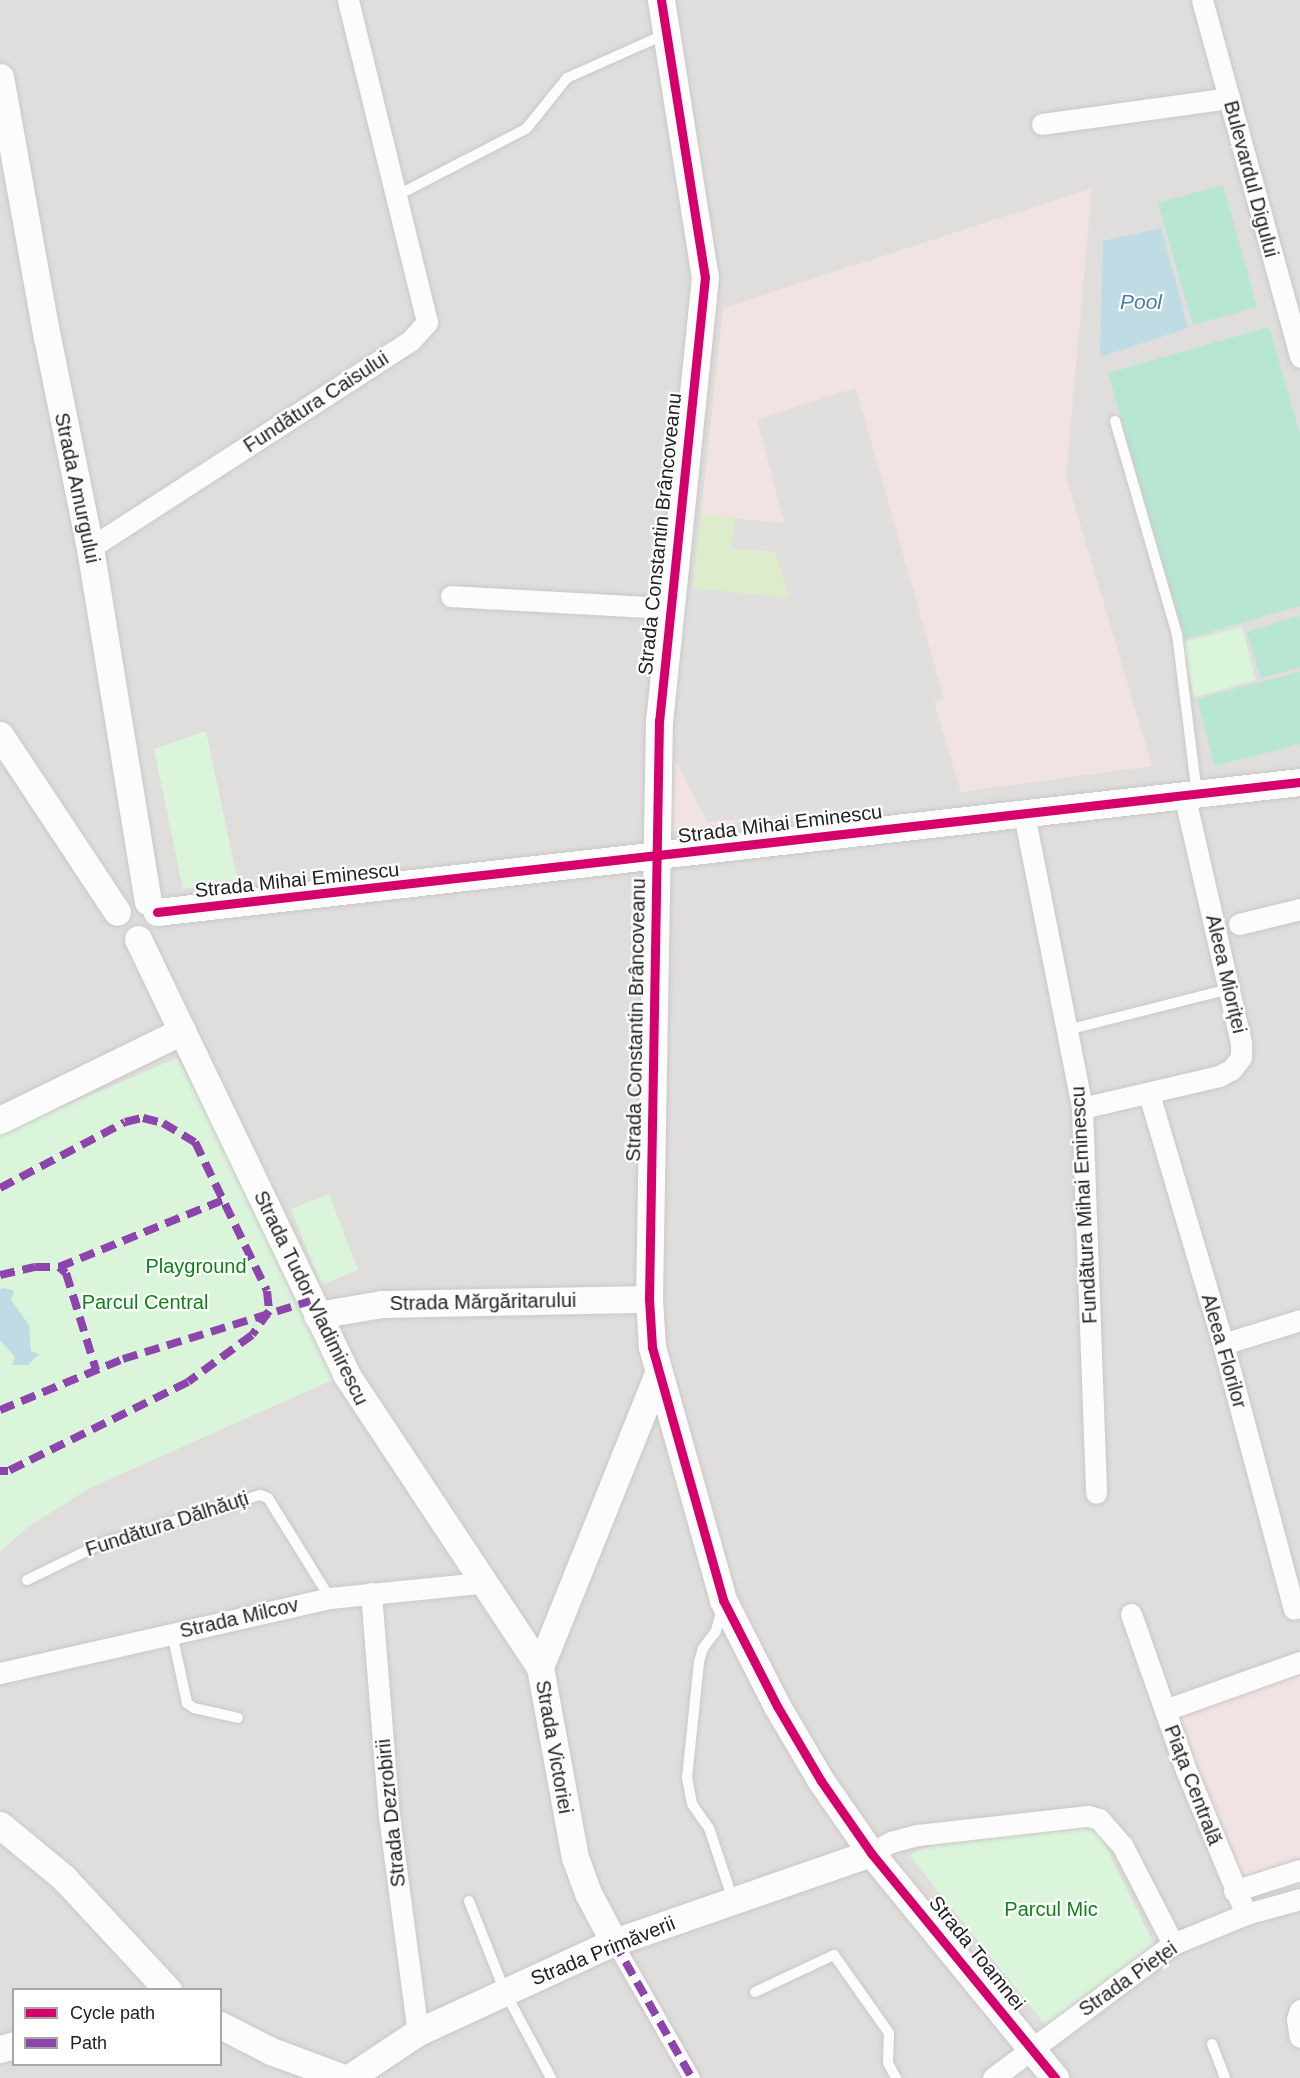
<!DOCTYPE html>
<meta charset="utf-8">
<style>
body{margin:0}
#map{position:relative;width:1300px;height:2078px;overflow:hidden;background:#f0eeeb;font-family:Helvetica,sans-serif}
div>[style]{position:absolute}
.residential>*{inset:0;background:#dfdedc}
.commercial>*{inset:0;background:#f1e3e1}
.religious>*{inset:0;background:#dededc}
.grass>*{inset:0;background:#ddeccb}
.park>*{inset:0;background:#daf5da}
.pitch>*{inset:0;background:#b7e6d2}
.parking>*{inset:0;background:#e0dfde}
.water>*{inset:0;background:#bfdbe3}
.roads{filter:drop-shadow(0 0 2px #c9c8c7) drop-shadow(0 0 2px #c9c8c7)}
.service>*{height:10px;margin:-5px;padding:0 5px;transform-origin:5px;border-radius:5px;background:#fdfcfc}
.pedestrian>*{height:16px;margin:-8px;padding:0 8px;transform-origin:8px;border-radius:8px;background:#fdfcfc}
.minor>*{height:21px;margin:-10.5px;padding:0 10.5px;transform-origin:10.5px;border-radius:10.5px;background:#fdfcfc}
.tertiary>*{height:27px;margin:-13.5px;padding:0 13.5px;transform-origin:13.5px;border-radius:13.5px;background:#fdfcfc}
.quiet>*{height:8px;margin-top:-4px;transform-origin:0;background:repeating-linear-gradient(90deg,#8e44ad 0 15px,transparent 0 23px)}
.cycleway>*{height:9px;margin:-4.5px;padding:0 4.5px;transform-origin:4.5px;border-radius:4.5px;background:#d6006c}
span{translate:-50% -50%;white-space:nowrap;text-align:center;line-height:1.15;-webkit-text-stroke:4.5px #fff;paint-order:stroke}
.street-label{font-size:20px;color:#222}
.park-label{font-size:20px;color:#0c8416}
.water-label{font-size:21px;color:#4a7aab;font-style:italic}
.legend{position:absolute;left:12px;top:1988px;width:210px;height:78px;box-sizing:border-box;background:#fff;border:2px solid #a7a7a7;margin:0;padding:8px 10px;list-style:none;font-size:18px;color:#222}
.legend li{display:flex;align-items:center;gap:12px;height:30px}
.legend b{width:30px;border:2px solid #a7a7a7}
</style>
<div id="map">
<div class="residential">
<div style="clip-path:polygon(evenodd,0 0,1300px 0,1300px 2078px,0 2078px,0 0,14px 1990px,220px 1990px,220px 2064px,14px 2064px,14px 1990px)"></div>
</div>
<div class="commercial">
<div style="clip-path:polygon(1092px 188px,1066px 476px,1152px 766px,667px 832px,723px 308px)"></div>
<div style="clip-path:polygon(1300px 1663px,1300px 1870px,1234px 1891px,1165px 1711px)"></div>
</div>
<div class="religious">
<div style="clip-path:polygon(661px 43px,691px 216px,443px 327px,406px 196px,530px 134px,577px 80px)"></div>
<div style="clip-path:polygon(891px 848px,929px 961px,767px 1015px,755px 968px,820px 949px,808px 859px)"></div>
<div style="clip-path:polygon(848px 1589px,1104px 1592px,1138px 1771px,1087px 1778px,854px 1781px,835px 1741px,858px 1712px)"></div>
</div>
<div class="grass">
<div style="clip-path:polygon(701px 514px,735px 518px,731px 549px,775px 552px,789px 599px,692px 588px)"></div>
</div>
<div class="park">
<div style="clip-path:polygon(1242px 627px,1256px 680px,1194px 697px,1183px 642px)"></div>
<div style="clip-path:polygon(206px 731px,238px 883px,183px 889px,154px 749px)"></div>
<div style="clip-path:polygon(177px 1058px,310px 1301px,346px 1374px,90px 1488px,29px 1526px,0 1552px,0 1134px)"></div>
<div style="clip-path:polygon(329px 1194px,358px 1270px,321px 1285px,291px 1209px)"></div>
<div style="clip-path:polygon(1096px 1827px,1156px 1948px,1048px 2028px,909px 1855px,948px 1839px)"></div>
</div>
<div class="pitch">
<div style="clip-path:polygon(1223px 185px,1257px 307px,1193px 325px,1158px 203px)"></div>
<div style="clip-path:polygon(1269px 327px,1300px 434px,1300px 606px,1185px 639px,1108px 373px)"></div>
<div style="clip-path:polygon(1300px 616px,1300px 667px,1261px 678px,1247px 632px)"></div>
<div style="clip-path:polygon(1300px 672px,1300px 744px,1215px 766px,1197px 699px)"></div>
</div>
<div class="parking">
<div style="clip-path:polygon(856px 388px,944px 698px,934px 701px,962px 796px,707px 822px,668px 746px,673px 586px,789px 598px,775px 552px,731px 549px,735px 518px,784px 523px,757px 419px)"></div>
<div style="clip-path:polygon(149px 752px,179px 889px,166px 892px,136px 755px)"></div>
<div style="clip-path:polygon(112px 816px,120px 852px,97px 859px,79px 827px)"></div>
<div style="clip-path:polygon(887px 1500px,890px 1535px,1062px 1531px,1062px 1581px,849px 1580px,837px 1568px,732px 1580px,714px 1525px,736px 1519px)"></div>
</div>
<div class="water">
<div style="clip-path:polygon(1161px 228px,1188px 328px,1100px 357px,1103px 241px)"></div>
<div style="clip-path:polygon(5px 1288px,14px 1291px,11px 1300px,29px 1325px,31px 1351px,39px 1354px,28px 1365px,12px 1365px,15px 1357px,0 1340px,0 1289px)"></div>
</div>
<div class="roads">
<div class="service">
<div style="left:394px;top:197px;width:148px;rotate:-27.3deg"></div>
<div style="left:526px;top:129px;width:65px;rotate:-51.2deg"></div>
<div style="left:567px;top:78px;width:108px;rotate:-24deg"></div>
<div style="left:1115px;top:421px;width:222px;rotate:73.8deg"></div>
<div style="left:1177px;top:634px;width:161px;rotate:82.9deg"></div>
<div style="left:1067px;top:1030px;width:167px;rotate:-14.2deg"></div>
<div style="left:27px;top:1580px;width:85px;rotate:-26deg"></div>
<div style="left:103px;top:1543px;width:164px;rotate:-17deg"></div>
<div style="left:260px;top:1495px;width:9px;rotate:21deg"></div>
<div style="left:268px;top:1498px;width:118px;rotate:58.2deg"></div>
<div style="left:722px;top:1608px;width:24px;rotate:105deg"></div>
<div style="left:716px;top:1631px;width:21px;rotate:127deg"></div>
<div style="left:703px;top:1648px;width:15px;rotate:106deg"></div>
<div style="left:699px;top:1662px;width:117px;rotate:95.9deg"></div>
<div style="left:687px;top:1778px;width:26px;rotate:79deg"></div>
<div style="left:692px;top:1804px;width:29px;rotate:55deg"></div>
<div style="left:709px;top:1828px;width:76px;rotate:71.6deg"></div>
<div style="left:172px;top:1633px;width:72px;rotate:77.9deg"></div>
<div style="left:187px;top:1703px;width:9px;rotate:36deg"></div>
<div style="left:194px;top:1708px;width:45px;rotate:12.8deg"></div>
<div style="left:469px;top:1901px;width:98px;rotate:68.4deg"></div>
<div style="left:505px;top:1992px;width:98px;rotate:61.9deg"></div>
<div style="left:755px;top:1992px;width:87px;rotate:-25.1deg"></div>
<div style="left:834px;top:1955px;width:95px;rotate:54.8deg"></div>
<div style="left:889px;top:2033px;width:30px;rotate:92deg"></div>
<div style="left:888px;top:2063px;width:17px;rotate:62deg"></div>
<div style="left:1212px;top:2044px;width:36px;rotate:69deg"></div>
</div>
<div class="pedestrian">
<div style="left:614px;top:1942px;width:157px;rotate:60.2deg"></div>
</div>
<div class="minor">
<div style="left:1202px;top:0;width:370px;rotate:74.6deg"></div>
<div style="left:1042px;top:124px;width:189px;rotate:-7.9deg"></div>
<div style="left:90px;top:548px;width:382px;rotate:-32.9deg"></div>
<div style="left:411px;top:340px;width:24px;rotate:-48deg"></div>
<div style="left:427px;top:322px;width:332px;rotate:-103.8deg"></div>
<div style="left:451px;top:596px;width:218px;rotate:3.2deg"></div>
<div style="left:1024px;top:814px;width:300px;rotate:78.8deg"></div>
<div style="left:1082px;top:1108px;width:385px;rotate:87.9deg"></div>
<div style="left:1239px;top:924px;width:63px;rotate:-13.8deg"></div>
<div style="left:1149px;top:1094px;width:261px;rotate:73.5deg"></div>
<div style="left:1223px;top:1344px;width:274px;rotate:75deg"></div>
<div style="left:1082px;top:1108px;width:141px;rotate:-13.1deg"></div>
<div style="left:1219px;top:1076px;width:15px;rotate:-28deg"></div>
<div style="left:1232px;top:1069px;width:15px;rotate:-53deg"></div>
<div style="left:1241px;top:1057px;width:14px;rotate:-90deg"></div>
<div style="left:1241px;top:1043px;width:254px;rotate:-102.9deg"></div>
<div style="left:1223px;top:1344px;width:81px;rotate:-17.3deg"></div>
<div style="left:371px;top:1593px;width:224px;rotate:85.4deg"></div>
<div style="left:389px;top:1816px;width:218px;rotate:82.4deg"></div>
<div style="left:1131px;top:1614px;width:165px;rotate:70.6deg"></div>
<div style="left:1186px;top:1770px;width:156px;rotate:67.4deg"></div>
<div style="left:0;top:1673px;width:338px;rotate:-12.8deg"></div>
<div style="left:330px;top:1598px;width:152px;rotate:-5.7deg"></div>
<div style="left:1165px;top:1710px;width:143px;rotate:-19.6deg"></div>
<div style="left:871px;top:1853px;width:23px;rotate:-29deg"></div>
<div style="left:891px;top:1842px;width:28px;rotate:-15deg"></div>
<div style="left:918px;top:1835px;width:171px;rotate:-6.4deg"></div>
<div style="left:1088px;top:1816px;width:11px;rotate:15deg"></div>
<div style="left:1099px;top:1819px;width:35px;rotate:49deg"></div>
<div style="left:1122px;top:1845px;width:111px;rotate:62.7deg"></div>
<div style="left:1234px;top:1891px;width:69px;rotate:-17.7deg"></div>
<div style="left:1300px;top:2010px;width:9px;rotate:108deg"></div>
<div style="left:1297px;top:2019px;width:18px;rotate:81deg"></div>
<div style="left:993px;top:2078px;width:224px;rotate:-36.7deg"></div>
<div style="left:1173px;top:1944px;width:79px;rotate:-22.3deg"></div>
<div style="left:1246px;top:1914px;width:56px;rotate:-15.5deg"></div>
</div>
<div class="tertiary">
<div style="left:661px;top:0;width:280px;rotate:81deg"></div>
<div style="left:705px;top:277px;width:445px;rotate:95.9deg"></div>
<div style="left:659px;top:720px;width:579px;rotate:90.99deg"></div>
<div style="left:649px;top:1299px;width:48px;rotate:86.4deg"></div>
<div style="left:652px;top:1347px;width:263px;rotate:74.3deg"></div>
<div style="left:723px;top:1600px;width:119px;rotate:63deg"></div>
<div style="left:777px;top:1706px;width:87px;rotate:59.6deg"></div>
<div style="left:821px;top:1781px;width:88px;rotate:55.2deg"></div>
<div style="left:871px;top:1853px;width:291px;rotate:50.7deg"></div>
<div style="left:0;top:77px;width:264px;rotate:79.8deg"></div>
<div style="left:47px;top:337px;width:215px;rotate:78.5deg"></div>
<div style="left:90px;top:548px;width:358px;rotate:80.7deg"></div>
<div style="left:0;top:735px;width:212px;rotate:56.5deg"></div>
<div style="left:157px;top:912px;width:1150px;rotate:-6.49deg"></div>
<div style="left:138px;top:939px;width:482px;rotate:64.4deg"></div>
<div style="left:346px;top:1374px;width:351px;rotate:56.5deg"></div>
<div style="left:0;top:1120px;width:203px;rotate:-26.1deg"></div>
<div style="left:317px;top:1315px;width:66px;rotate:-9.6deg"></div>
<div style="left:382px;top:1304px;width:267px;rotate:-1.1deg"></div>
<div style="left:0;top:1825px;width:83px;rotate:39.6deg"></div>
<div style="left:64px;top:1878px;width:153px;rotate:47.1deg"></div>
<div style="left:614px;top:1942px;width:55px;rotate:-118deg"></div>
<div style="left:588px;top:1893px;width:37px;rotate:-110deg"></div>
<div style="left:575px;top:1858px;width:194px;rotate:-100.4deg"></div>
<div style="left:540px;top:1667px;width:317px;rotate:-68.1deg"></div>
<div style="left:220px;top:2025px;width:57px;rotate:27deg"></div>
<div style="left:271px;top:2051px;width:78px;rotate:20.3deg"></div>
<div style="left:0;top:2049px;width:15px;rotate:-16deg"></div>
<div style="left:349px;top:2078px;width:83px;rotate:-33.7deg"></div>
<div style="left:418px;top:2032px;width:216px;rotate:-24.7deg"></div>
<div style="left:614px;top:1942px;width:272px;rotate:-19.1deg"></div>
</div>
</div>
<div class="quiet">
<div style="left:0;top:1188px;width:141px;rotate:-27.8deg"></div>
<div style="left:125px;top:1122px;width:18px;rotate:-13deg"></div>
<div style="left:143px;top:1118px;width:21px;rotate:14deg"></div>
<div style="left:163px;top:1123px;width:37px;rotate:31deg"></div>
<div style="left:195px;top:1142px;width:165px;rotate:64.2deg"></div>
<div style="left:267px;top:1291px;width:20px;rotate:84deg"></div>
<div style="left:269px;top:1311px;width:29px;rotate:125deg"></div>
<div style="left:252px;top:1335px;width:79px;rotate:143.7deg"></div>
<div style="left:188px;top:1382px;width:201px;rotate:153.7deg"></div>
<div style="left:8px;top:1471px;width:8px;rotate:180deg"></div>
<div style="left:59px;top:1267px;width:177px;rotate:-22.2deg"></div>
<div style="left:0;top:1275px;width:36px;rotate:-13deg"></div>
<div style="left:35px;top:1267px;width:24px"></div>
<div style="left:59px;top:1267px;width:9px;rotate:41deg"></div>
<div style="left:66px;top:1273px;width:102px;rotate:72.8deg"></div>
<div style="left:0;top:1410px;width:133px;rotate:-22.5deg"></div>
<div style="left:123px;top:1359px;width:196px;rotate:-17.2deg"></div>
<div style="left:614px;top:1942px;width:157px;rotate:60.2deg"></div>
</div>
<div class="cycleway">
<div style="left:661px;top:0;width:280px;rotate:81deg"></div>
<div style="left:705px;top:277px;width:445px;rotate:95.9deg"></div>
<div style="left:659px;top:720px;width:579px;rotate:90.99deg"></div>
<div style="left:649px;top:1299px;width:48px;rotate:86.4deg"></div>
<div style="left:652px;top:1347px;width:263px;rotate:74.3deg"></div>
<div style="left:723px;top:1600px;width:119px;rotate:63deg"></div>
<div style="left:777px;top:1706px;width:87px;rotate:59.6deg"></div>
<div style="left:821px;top:1781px;width:88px;rotate:55.2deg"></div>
<div style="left:871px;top:1853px;width:291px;rotate:50.7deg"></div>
<div style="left:157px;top:912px;width:1150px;rotate:-6.49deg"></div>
</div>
<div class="street-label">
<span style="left:1251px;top:179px;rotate:75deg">Bulevardul Digului</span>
<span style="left:316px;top:402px;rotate:-33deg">Fundătura Caisului</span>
<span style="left:77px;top:488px;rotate:78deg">Strada Amurgului</span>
<span style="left:660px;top:534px;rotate:-84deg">Strada Constantin Brâncoveanu</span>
<span style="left:780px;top:824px;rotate:-7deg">Strada Mihai Eminescu</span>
<span style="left:297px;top:880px;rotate:-6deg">Strada Mihai Eminescu</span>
<span style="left:1226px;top:974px;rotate:77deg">Aleea Mioriței</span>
<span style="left:636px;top:1020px;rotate:-89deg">Strada Constantin Brâncoveanu</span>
<span style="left:1084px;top:1205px;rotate:-93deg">Fundătura Mihai Eminescu</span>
<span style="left:311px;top:1298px;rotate:64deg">Strada Tudor Vladimirescu</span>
<span style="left:483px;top:1302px;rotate:-1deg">Strada Mărgăritarului</span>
<span style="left:1224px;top:1351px;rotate:74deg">Aleea Florilor</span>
<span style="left:167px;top:1524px;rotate:-18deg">Fundătura Dălhăuți</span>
<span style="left:239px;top:1618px;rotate:-13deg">Strada Milcov</span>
<span style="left:554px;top:1747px;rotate:80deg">Strada Victoriei</span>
<span style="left:1193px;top:1785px;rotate:69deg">Piața Centrală</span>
<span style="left:391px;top:1813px;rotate:-96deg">Strada Dezrobirii</span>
<span style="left:603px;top:1951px;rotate:-22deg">Strada Primăverii</span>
<span style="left:977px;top:1953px;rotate:51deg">Strada Toamnei</span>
<span style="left:1128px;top:1979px;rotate:-35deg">Strada Pieței</span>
</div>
<div class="park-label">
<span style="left:196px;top:1266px">Playground</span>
<span style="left:145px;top:1302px">Parcul Central</span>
<span style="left:1051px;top:1909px">Parcul Mic</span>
</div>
<div class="water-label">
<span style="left:1141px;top:302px">Pool</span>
</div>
<ul class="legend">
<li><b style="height:8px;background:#d6006c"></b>Cycle path</li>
<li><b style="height:8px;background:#8e44ad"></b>Path</li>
</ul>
</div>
